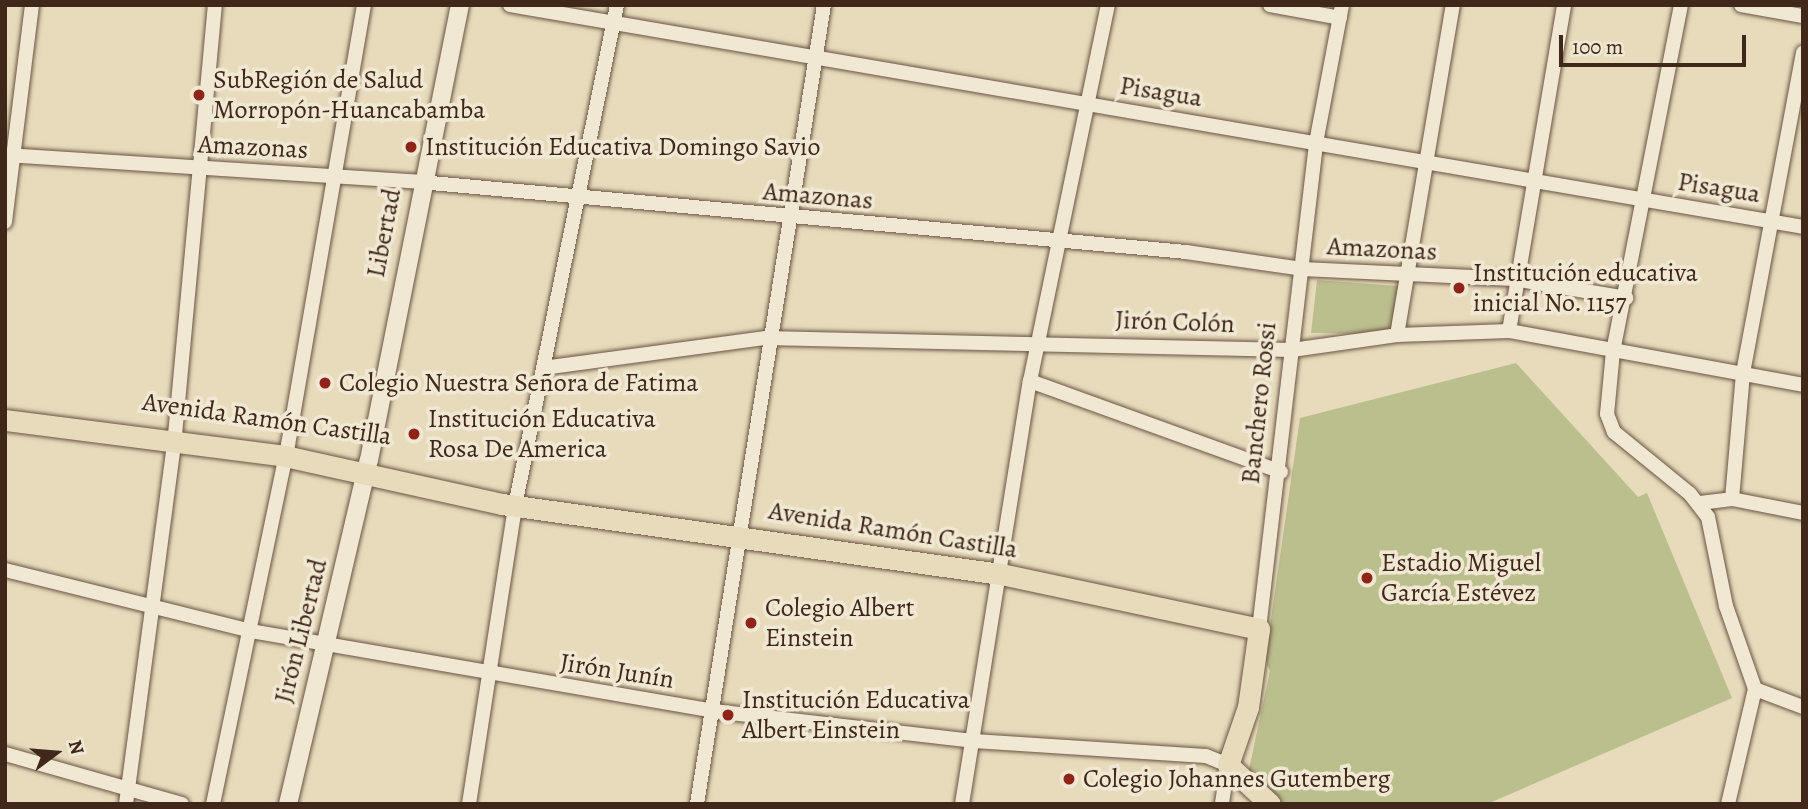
<!DOCTYPE html>
<meta charset="utf-8">
<style>
body{margin:0}
#map{position:relative;width:1808px;height:809px;overflow:hidden;background:#e8dbbc;font-family:Alegreya,serif}
div>[style]{position:absolute}
.green>*{inset:0;background:#bbbe8d}
.roads{filter:drop-shadow(0 0 2px #695442) drop-shadow(0 0 2px #695442)}
.minor>*{height:14px;margin:-7px;padding:0 7px;transform-origin:7px;border-radius:7px;background:#f0e8d3}
.tertiary>*{height:18px;margin:-9px;padding:0 9px;transform-origin:9px;border-radius:9px;background:#f0e8d3}
.primary>*{height:21px;margin:-10.5px;padding:0 10.5px;transform-origin:10.5px;border-radius:10.5px;background:#e8dbbc}
.dots>*{width:19px;height:19px;translate:-50% -50%;box-sizing:border-box;border:4px solid #f0e8d3;border-radius:50%}
span{translate:-50% -50%;white-space:nowrap;text-align:center;line-height:1.15;-webkit-text-stroke:7px #f0e8d3;paint-order:stroke}
.poi-label{font-size:26px;color:#3f271a}
.left{translate:0 -50%;text-align:left}
.street-label{font-size:26px;color:#3f271a}
.frame{position:absolute;inset:0;border:7px solid #3f271a;pointer-events:none}
.north{position:absolute;left:21px;top:718px;width:70px;height:70px;-webkit-text-stroke:5px #f0e8d3;paint-order:stroke;rotate:74deg;font-size:19px;font-weight:700;line-height:28px;text-align:center;color:#3f271a}
.north::after{content:'';display:block;margin:auto;width:24px;height:32px;background:#3f271a;clip-path:polygon(50% 0,100% 100%,50% 72%,0 100%)}
.scale{position:absolute;left:1559px;top:35px;width:187px;height:32px;box-sizing:border-box;border:4px solid #3f271a;border-top:0;padding-left:9px;font-size:21px;line-height:24px;white-space:nowrap;color:#3f271a;-webkit-text-stroke:5px #f0e8d3;paint-order:stroke}
</style>
<div id="map">
<div class="green">
<div style="clip-path:polygon(1317px 280px,1398px 286px,1391px 334px,1311px 333px)"></div>
<div style="clip-path:polygon(1516px 363px,1638px 497px,1647px 493px,1732px 698px,1487px 804px,1284px 804px,1248px 774px,1270px 671px,1265px 660px,1300px 418px)"></div>
</div>
<div class="roads">
<div class="minor">
<div style="left:510px;top:5px;width:1312px;rotate:9.74deg"></div>
<div style="left:1270px;top:5px;width:71px;rotate:10.5deg"></div>
<div style="left:1681px;top:5px;width:353px;rotate:101.1deg"></div>
<div style="left:1613px;top:351px;width:63px;rotate:95.4deg"></div>
<div style="left:1607px;top:414px;width:19px;rotate:69deg"></div>
<div style="left:1614px;top:432px;width:98px;rotate:39.2deg"></div>
<div style="left:1690px;top:494px;width:29px;rotate:52deg"></div>
<div style="left:1708px;top:517px;width:91px;rotate:78.6deg"></div>
<div style="left:1726px;top:606px;width:88px;rotate:70.7deg"></div>
<div style="left:1741px;top:5px;width:63px;rotate:10.1deg"></div>
<div style="left:5px;top:155px;width:416px;rotate:3.7deg"></div>
<div style="left:420px;top:182px;width:769px;rotate:5.22deg"></div>
<div style="left:1186px;top:252px;width:117px;rotate:8.3deg"></div>
<div style="left:1302px;top:269px;width:212px;rotate:2.7deg"></div>
<div style="left:1514px;top:279px;width:114px;rotate:9.6deg"></div>
<div style="left:5px;top:222px;width:219px;rotate:-82.9deg"></div>
<div style="left:1509px;top:331px;width:331px;rotate:-80.4deg"></div>
<div style="left:1397px;top:335px;width:335px;rotate:-80.4deg"></div>
<div style="left:543px;top:368px;width:225px;rotate:-7.7deg"></div>
<div style="left:766px;top:338px;width:526px;rotate:1.31deg"></div>
<div style="left:1292px;top:350px;width:106px;rotate:-8.1deg"></div>
<div style="left:1397px;top:335px;width:112px;rotate:-2deg"></div>
<div style="left:1509px;top:331px;width:299px;rotate:10.4deg"></div>
<div style="left:1030px;top:381px;width:267px;rotate:19.9deg"></div>
<div style="left:1732px;top:499px;width:126px;rotate:-85deg"></div>
<div style="left:1743px;top:373px;width:326px;rotate:-79.4deg"></div>
<div style="left:1700px;top:503px;width:32px;rotate:-7deg"></div>
<div style="left:1732px;top:499px;width:72px;rotate:11.2deg"></div>
<div style="left:5px;top:570px;width:253px;rotate:13.9deg"></div>
<div style="left:251px;top:631px;width:470px;rotate:9.8deg"></div>
<div style="left:714px;top:711px;width:262px;rotate:6.6deg"></div>
<div style="left:974px;top:741px;width:232px;rotate:3.7deg"></div>
<div style="left:1206px;top:756px;width:24px;rotate:22deg"></div>
<div style="left:1228px;top:765px;width:39px;rotate:99deg"></div>
<div style="left:1259px;top:629px;width:489px;rotate:-83.3deg"></div>
<div style="left:1316px;top:143px;width:140px;rotate:-79.3deg"></div>
<div style="left:1755px;top:689px;width:51px;rotate:20.6deg"></div>
<div style="left:5px;top:754px;width:184px;rotate:15.8deg"></div>
<div style="left:126px;top:804px;width:372px;rotate:-82.4deg"></div>
<div style="left:175px;top:435px;width:432px;rotate:-84.7deg"></div>
<div style="left:213px;top:804px;width:367px;rotate:-78.2deg"></div>
<div style="left:288px;top:445px;width:447px;rotate:-80.2deg"></div>
<div style="left:469px;top:804px;width:307px;rotate:-81.2deg"></div>
<div style="left:516px;top:501px;width:506px;rotate:-78.49deg"></div>
<div style="left:697px;top:804px;width:809px;rotate:-80.97deg"></div>
<div style="left:962px;top:804px;width:428px;rotate:-80.9deg"></div>
<div style="left:1030px;top:381px;width:384px;rotate:-78.3deg"></div>
<div style="left:1728px;top:804px;width:118px;rotate:-76.8deg"></div>
</div>
<div class="tertiary">
<div style="left:288px;top:804px;width:353px;rotate:-76.8deg"></div>
<div style="left:369px;top:460px;width:464px;rotate:-78.7deg"></div>
</div>
<div class="primary">
<div style="left:5px;top:420px;width:282px;rotate:7.3deg"></div>
<div style="left:285px;top:456px;width:222px;rotate:12.5deg"></div>
<div style="left:502px;top:504px;width:499px;rotate:8deg"></div>
<div style="left:996px;top:573px;width:269px;rotate:12deg"></div>
<div style="left:1259px;top:629px;width:79px;rotate:98deg"></div>
<div style="left:1248px;top:707px;width:61px;rotate:109deg"></div>
<div style="left:1228px;top:765px;width:57px;rotate:42.9deg"></div>
</div>
</div>
<div class="dots">
<div style="left:199px;top:95px;background:#8f2418"></div>
<div style="left:411px;top:147px;background:#8f2418"></div>
<div style="left:1459px;top:288px;background:#8f2418"></div>
<div style="left:325px;top:383px;background:#8f2418"></div>
<div style="left:414px;top:434px;background:#8f2418"></div>
<div style="left:1367px;top:578px;background:#8f2418"></div>
<div style="left:751px;top:623px;background:#8f2418"></div>
<div style="left:728px;top:715px;background:#8f2418"></div>
<div style="left:1069px;top:779px;background:#8f2418"></div>
</div>
<div class="poi-label">
<span class="left" style="left:213px;top:95px">SubRegión de Salud<br>Morropón-Huancabamba</span>
<span class="left" style="left:425px;top:147px">Institución Educativa Domingo Savio</span>
<span class="left" style="left:1473px;top:288px">Institución educativa<br>inicial No. 1157</span>
<span class="left" style="left:339px;top:383px">Colegio Nuestra Señora de Fatima</span>
<span class="left" style="left:428px;top:434px">Institución Educativa<br>Rosa De America</span>
<span class="left" style="left:1381px;top:578px">Estadio Miguel<br>García Estévez</span>
<span class="left" style="left:765px;top:623px">Colegio Albert<br>Einstein</span>
<span class="left" style="left:742px;top:715px">Institución Educativa<br>Albert Einstein</span>
<span class="left" style="left:1083px;top:779px">Colegio Johannes Gutemberg</span>
</div>
<div class="street-label">
<span style="left:1161px;top:92px;rotate:9deg">Pisagua</span>
<span style="left:253px;top:147px;rotate:3deg">Amazonas</span>
<span style="left:1719px;top:188px;rotate:9deg">Pisagua</span>
<span style="left:818px;top:196px;rotate:5deg">Amazonas</span>
<span style="left:384px;top:233px;rotate:-79deg">Libertad</span>
<span style="left:1382px;top:249px;rotate:3deg">Amazonas</span>
<span style="left:1175px;top:322px;rotate:2deg">Jirón Colón</span>
<span style="left:1259px;top:403px;rotate:-84deg">Banchero Rossi</span>
<span style="left:267px;top:419px;rotate:8deg">Avenida Ramón Castilla</span>
<span style="left:893px;top:530px;rotate:9deg">Avenida Ramón Castilla</span>
<span style="left:301px;top:631px;rotate:-76deg">Jirón Libertad</span>
<span style="left:617px;top:671px;rotate:9deg">Jirón Junín</span>
</div>
<div class="frame"></div>
<div class="north">N</div>
<div class="scale">100 m</div>
</div>
